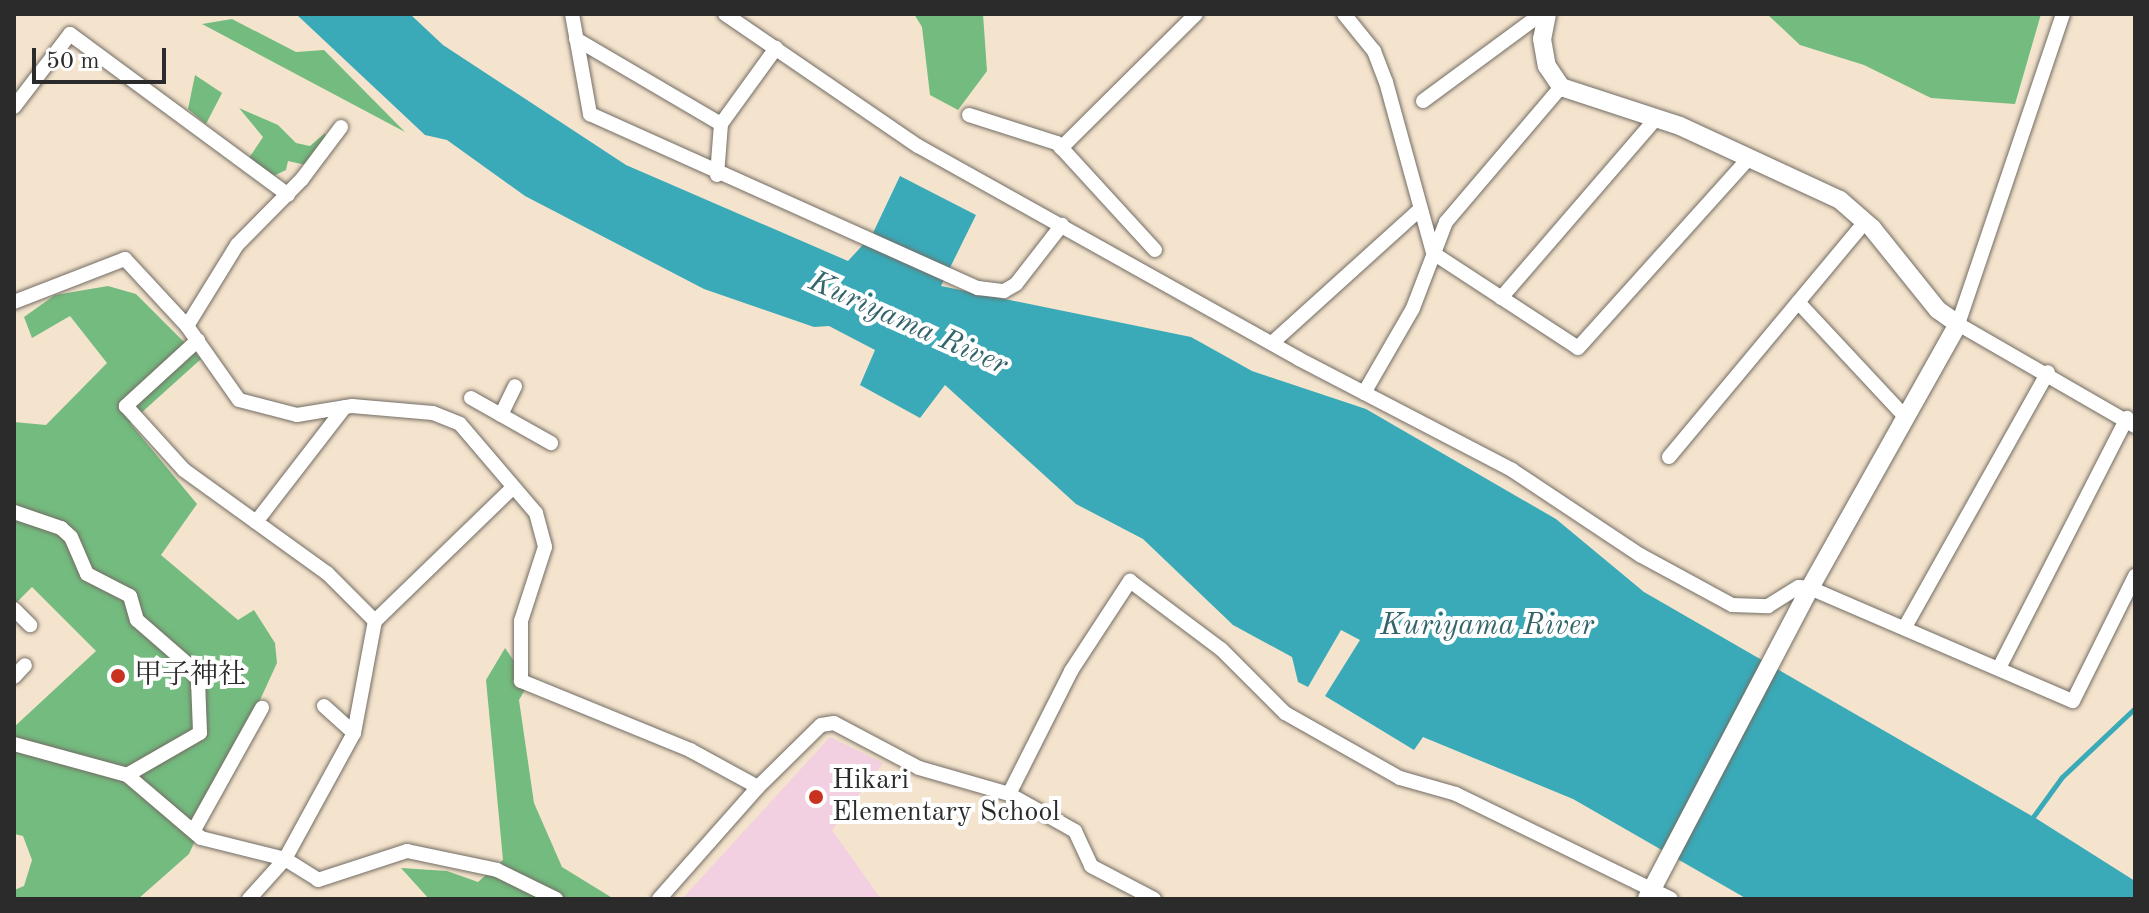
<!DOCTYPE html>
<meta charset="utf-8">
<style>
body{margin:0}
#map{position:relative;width:2149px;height:913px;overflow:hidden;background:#f5e4cd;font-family:"Old Standard TT","Noto Serif JP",serif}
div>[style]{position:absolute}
.built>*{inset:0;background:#f2cfe1}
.forest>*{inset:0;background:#74bb7f}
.water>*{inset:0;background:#3aaab8}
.stream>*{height:5px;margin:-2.5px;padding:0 2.5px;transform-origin:2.5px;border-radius:2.5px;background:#3aaab8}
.roads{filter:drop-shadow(0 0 2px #726c64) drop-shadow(0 0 2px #726c64)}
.minor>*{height:14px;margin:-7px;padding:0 7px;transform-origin:7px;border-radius:7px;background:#fff}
.tertiary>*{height:18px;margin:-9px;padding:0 9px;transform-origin:9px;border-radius:9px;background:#fff}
.dots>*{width:22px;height:22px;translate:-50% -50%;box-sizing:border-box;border:4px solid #fff;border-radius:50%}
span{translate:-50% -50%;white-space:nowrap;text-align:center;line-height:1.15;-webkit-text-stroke:8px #fff;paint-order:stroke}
.poi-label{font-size:28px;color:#2b2b2b}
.left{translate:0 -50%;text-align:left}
.water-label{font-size:30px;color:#32646a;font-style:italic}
.frame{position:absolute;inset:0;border:16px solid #2b2b2b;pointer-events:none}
.scale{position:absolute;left:32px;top:48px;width:134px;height:36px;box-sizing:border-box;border:4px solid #2b2b2b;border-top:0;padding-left:10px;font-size:24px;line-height:28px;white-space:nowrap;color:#2b2b2b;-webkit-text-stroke:6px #fff;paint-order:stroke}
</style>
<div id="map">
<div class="built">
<div style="clip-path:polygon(830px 737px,883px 763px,832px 830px,881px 899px,682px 899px)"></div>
</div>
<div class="forest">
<div style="clip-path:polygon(914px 14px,983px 14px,987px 71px,958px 110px,930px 95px,922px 27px)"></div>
<div style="clip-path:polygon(1767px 14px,2041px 14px,2015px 104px,1931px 98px,1864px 65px,1800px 45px)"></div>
<div style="clip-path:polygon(232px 19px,296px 52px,324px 50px,405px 132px,202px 24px)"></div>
<div style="clip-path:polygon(195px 75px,222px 93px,206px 124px,188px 109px)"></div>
<div style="clip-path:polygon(239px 108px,278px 125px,296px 143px,310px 146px,325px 133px,326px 160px,319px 168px,288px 161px,286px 170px,263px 181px,247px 161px,263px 137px)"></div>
<div style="clip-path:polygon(108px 286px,136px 294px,201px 359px,130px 423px,197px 504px,161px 555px,238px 620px,254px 610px,275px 643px,277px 663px,189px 854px,138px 899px,14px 899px,14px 890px,24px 886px,32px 860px,23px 836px,14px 834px,14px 727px,96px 651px,32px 587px,14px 605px,14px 422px,46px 425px,107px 363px,70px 316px,32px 338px,24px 317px,55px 295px)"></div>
<div style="clip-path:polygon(505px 648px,529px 683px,519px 700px,534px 803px,562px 867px,614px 899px,429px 899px,401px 868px,447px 871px,478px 882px,503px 860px,486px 680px)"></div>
</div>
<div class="water">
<div style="clip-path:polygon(296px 14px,410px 14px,443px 45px,626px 165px,848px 261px,872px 235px,900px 176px,976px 215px,941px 286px,1191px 337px,1252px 371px,1366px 409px,1556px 519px,1644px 592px,2037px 819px,2135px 881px,2135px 899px,1747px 899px,1573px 799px,1423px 737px,1414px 750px,1325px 696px,1360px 640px,1341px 630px,1308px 687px,1298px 682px,1292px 657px,1233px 625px,1143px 539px,1076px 504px,945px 385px,920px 418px,860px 385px,875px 350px,829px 326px,814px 327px,704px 289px,525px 196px,447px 140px,425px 135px)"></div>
</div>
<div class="stream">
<div style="left:2030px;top:821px;width:54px;rotate:-54deg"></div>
<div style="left:2062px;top:777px;width:100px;rotate:-43.4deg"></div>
</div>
<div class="roads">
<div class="minor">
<div style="left:572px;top:14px;width:102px;rotate:79.8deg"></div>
<div style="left:590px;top:114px;width:425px;rotate:24.2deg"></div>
<div style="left:978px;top:288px;width:26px;rotate:7deg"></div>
<div style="left:1004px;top:291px;width:14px;rotate:-30deg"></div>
<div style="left:1016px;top:284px;width:75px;rotate:-52.1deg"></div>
<div style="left:725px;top:14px;width:234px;rotate:34.4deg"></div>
<div style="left:918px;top:146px;width:436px;rotate:29.2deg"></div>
<div style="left:1299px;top:359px;width:240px;rotate:27.5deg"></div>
<div style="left:1512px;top:470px;width:154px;rotate:33.6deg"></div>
<div style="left:1640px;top:555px;width:105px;rotate:28.5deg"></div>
<div style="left:1732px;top:605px;width:36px;rotate:2deg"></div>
<div style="left:1768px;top:606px;width:36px;rotate:-32deg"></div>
<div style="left:1799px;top:587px;width:11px;rotate:5deg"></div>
<div style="left:1810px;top:588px;width:286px;rotate:23.3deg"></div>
<div style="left:2073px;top:701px;width:140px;rotate:-63.6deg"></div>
<div style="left:1344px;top:14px;width:48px;rotate:51deg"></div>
<div style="left:1374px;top:51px;width:33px;rotate:69deg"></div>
<div style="left:1386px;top:82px;width:177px;rotate:74.6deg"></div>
<div style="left:1433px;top:253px;width:173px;rotate:33.2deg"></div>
<div style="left:1578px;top:348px;width:256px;rotate:-48deg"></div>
<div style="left:2063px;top:14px;width:327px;rotate:108.7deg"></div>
<div style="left:1958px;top:324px;width:204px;rotate:30deg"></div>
<div style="left:576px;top:39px;width:168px;rotate:30.4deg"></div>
<div style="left:1423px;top:101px;width:147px;rotate:-36.4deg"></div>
<div style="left:14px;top:107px;width:92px;rotate:-52.5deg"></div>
<div style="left:70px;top:34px;width:271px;rotate:36.4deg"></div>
<div style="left:969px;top:115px;width:92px;rotate:17.7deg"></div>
<div style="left:1057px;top:143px;width:145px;rotate:47.5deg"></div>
<div style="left:1061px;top:148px;width:190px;rotate:-44.8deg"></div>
<div style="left:717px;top:175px;width:51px;rotate:-85.5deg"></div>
<div style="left:721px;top:124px;width:94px;rotate:-54.1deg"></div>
<div style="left:1501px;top:298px;width:239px;rotate:-49.2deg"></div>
<div style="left:14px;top:302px;width:119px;rotate:-21.2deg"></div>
<div style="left:125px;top:259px;width:91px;rotate:47.2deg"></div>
<div style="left:187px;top:326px;width:90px;rotate:54.9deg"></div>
<div style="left:239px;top:400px;width:60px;rotate:14.5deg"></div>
<div style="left:297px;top:415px;width:56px;rotate:-9.3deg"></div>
<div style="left:352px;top:406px;width:81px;rotate:4.9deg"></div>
<div style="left:433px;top:413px;width:29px;rotate:22deg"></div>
<div style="left:460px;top:424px;width:117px;rotate:49.5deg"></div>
<div style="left:536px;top:513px;width:35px;rotate:75deg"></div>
<div style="left:545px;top:547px;width:78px;rotate:108deg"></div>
<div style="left:521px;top:621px;width:60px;rotate:90deg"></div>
<div style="left:521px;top:681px;width:183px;rotate:22.2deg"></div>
<div style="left:690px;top:750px;width:77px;rotate:28.6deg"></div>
<div style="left:1798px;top:302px;width:158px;rotate:47deg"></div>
<div style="left:187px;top:326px;width:95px;rotate:-58.3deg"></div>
<div style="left:237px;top:245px;width:93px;rotate:-45.4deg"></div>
<div style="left:302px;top:179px;width:65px;rotate:-53.1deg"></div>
<div style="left:198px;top:340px;width:98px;rotate:137.5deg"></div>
<div style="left:126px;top:406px;width:86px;rotate:47.8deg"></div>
<div style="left:184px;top:470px;width:176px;rotate:35.8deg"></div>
<div style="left:327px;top:573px;width:68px;rotate:45deg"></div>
<div style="left:1272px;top:343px;width:197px;rotate:-42.1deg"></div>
<div style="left:1364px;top:393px;width:98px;rotate:-60deg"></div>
<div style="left:1413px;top:308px;width:92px;rotate:-69deg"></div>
<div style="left:1446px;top:222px;width:177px;rotate:-49.6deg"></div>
<div style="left:471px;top:398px;width:92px;rotate:29.4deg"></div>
<div style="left:501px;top:415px;width:32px;rotate:-64deg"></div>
<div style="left:1669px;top:457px;width:306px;rotate:-50.2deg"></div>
<div style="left:14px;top:512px;width:50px;rotate:18.8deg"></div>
<div style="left:61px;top:528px;width:13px;rotate:42deg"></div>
<div style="left:71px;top:537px;width:40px;rotate:66.6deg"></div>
<div style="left:87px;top:574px;width:48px;rotate:27.1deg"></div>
<div style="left:130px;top:596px;width:25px;rotate:74deg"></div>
<div style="left:137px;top:620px;width:72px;rotate:41deg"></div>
<div style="left:191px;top:667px;width:15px;rotate:62deg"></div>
<div style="left:198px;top:680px;width:53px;rotate:87.8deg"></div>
<div style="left:200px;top:733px;width:84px;rotate:150.1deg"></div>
<div style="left:256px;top:522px;width:145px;rotate:-52.3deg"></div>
<div style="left:14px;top:609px;width:23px;rotate:45deg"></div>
<div style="left:1905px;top:627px;width:292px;rotate:-60.7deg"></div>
<div style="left:1999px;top:668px;width:281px;rotate:-62.9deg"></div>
<div style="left:14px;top:677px;width:16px;rotate:-47deg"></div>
<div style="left:324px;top:706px;width:40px;rotate:42deg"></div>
<div style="left:14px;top:744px;width:117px;rotate:15.3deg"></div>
<div style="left:127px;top:775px;width:97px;rotate:40.4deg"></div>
<div style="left:201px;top:838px;width:87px;rotate:14deg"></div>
<div style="left:285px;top:859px;width:39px;rotate:32deg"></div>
<div style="left:318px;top:880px;width:94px;rotate:-18deg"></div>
<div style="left:407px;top:851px;width:92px;rotate:11.9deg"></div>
<div style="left:497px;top:870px;width:66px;rotate:26.2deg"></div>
<div style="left:1009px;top:794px;width:138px;rotate:-63.2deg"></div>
<div style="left:1071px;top:671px;width:108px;rotate:-56.8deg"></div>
<div style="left:1130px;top:581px;width:114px;rotate:36.8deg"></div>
<div style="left:1221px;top:649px;width:91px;rotate:45deg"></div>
<div style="left:1285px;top:713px;width:132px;rotate:29.5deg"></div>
<div style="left:1400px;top:778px;width:58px;rotate:15.9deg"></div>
<div style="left:1456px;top:794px;width:239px;rotate:26deg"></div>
<div style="left:194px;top:830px;width:140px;rotate:-60.9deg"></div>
<div style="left:249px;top:899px;width:54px;rotate:-48deg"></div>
<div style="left:285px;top:859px;width:144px;rotate:-61.3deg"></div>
<div style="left:354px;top:733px;width:114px;rotate:-79.4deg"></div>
<div style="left:375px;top:621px;width:190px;rotate:-44.1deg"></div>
<div style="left:659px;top:899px;width:149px;rotate:-48.5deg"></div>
<div style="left:758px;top:787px;width:88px;rotate:-44.5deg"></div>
<div style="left:821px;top:725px;width:13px;rotate:-9deg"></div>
<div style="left:834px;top:723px;width:96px;rotate:27.9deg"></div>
<div style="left:919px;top:768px;width:94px;rotate:16.1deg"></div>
<div style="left:1009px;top:794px;width:76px;rotate:29.3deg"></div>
<div style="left:1075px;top:831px;width:38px;rotate:65deg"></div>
<div style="left:1091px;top:866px;width:71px;rotate:27.6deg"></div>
</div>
<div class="tertiary">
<div style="left:1547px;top:14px;width:25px;rotate:101deg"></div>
<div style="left:1542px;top:39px;width:27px;rotate:80deg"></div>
<div style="left:1547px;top:66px;width:25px;rotate:56deg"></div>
<div style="left:1561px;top:87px;width:125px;rotate:18.1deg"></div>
<div style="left:1680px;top:126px;width:176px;rotate:24.8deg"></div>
<div style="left:1840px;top:200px;width:43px;rotate:41.2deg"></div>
<div style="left:1872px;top:228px;width:105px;rotate:51.2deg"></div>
<div style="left:1938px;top:310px;width:24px;rotate:35deg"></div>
<div style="left:1958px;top:324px;width:303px;rotate:119.3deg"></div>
<div style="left:1810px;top:588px;width:351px;rotate:117.7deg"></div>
</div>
</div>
<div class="dots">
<div style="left:118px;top:676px;background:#c8321e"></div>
<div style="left:816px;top:797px;background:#c8321e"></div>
</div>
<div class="poi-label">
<span class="left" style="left:134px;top:676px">甲子神社</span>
<span class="left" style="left:832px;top:797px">Hikari<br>Elementary School</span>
</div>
<div class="water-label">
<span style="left:908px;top:324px;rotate:24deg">Kuriyama River</span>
<span style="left:1487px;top:626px">Kuriyama River</span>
</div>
<div class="frame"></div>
<div class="scale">50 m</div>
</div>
